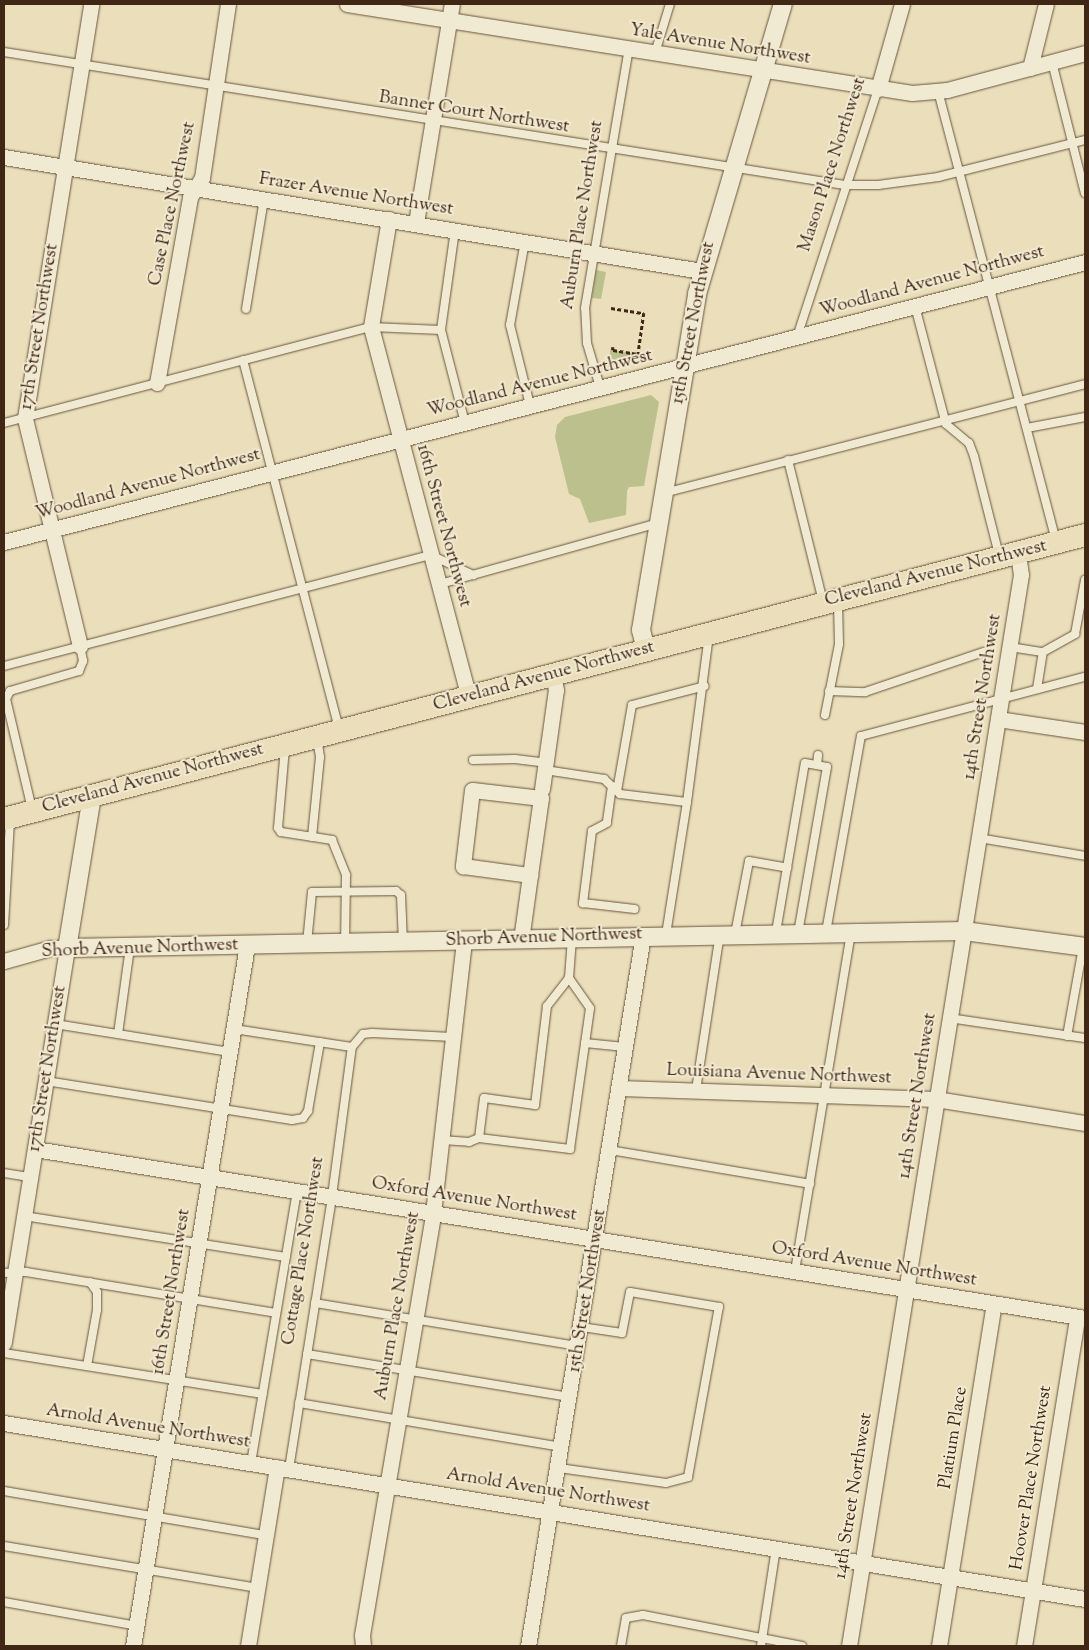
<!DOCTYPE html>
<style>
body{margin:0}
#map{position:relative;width:1089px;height:1650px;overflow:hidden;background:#eadfba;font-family:"Sorts Mill Goudy",serif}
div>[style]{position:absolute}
.green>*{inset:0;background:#bcc08c}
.path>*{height:2.5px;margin-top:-1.25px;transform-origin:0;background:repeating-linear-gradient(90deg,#402614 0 4px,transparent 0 6.5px)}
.roads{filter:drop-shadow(0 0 1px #6a543e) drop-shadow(0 0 1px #6a543e)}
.service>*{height:8px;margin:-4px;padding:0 4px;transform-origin:4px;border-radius:4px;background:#f1ead2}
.minor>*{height:15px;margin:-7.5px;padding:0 7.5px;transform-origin:7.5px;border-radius:7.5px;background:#f1ead2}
.tertiary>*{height:18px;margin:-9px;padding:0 9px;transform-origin:9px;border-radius:9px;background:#f1ead2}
.primary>*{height:22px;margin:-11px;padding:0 11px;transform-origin:11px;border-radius:11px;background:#eadfba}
span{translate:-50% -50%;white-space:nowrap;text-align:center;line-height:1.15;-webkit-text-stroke:4px #f1ead2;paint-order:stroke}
.street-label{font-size:18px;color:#402614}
.frame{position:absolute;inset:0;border:5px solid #402614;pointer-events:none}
</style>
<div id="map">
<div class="green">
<div style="clip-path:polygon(596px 270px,606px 272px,601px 299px,592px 298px)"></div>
<div style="clip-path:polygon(611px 346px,613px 350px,638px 354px,637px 359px,608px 367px)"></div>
<div style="clip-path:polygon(651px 395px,659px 402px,644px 486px,629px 487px,627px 491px,626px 515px,589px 523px,580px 499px,569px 494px,555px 437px,557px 425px,565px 417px)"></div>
</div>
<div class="path">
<div style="left:611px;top:308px;width:33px;rotate:9deg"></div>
<div style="left:644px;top:313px;width:49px;rotate:98.1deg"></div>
<div style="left:613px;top:347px;width:3px;rotate:90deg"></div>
<div style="left:613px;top:350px;width:25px;rotate:9deg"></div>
</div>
<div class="roads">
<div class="service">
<div style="left:4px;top:52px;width:851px;rotate:8.99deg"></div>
<div style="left:845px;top:185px;width:33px"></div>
<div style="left:878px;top:185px;width:61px;rotate:-7.6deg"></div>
<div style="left:938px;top:177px;width:152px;rotate:-14.1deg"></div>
<div style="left:655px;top:53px;width:51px;rotate:-73deg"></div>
<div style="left:1052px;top:62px;width:135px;rotate:75.9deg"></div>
<div style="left:938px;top:91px;width:465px;rotate:75.3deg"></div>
<div style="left:455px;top:230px;width:101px;rotate:98deg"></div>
<div style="left:441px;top:330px;width:96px;rotate:75.5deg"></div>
<div style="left:525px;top:241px;width:85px;rotate:100.1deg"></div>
<div style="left:510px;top:325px;width:82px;rotate:76deg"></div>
<div style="left:915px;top:306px;width:122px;rotate:75.3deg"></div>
<div style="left:946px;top:424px;width:30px;rotate:40deg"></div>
<div style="left:969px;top:443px;width:14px;rotate:69deg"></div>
<div style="left:974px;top:456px;width:102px;rotate:75.8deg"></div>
<div style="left:246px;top:309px;width:111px;rotate:-80.7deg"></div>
<div style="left:797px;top:337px;width:261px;rotate:-71.9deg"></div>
<div style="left:243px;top:360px;width:381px;rotate:75.4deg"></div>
<div style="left:600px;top:387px;width:46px;rotate:-106.5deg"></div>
<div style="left:587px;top:343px;width:35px;rotate:-93deg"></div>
<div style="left:585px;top:308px;width:263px;rotate:-80.4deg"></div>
<div style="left:4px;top:423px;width:379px;rotate:-14.7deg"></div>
<div style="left:371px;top:327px;width:70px;rotate:2.5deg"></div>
<div style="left:1027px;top:428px;width:59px;rotate:-10.7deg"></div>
<div style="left:788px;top:460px;width:145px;rotate:76.1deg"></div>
<div style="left:664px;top:493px;width:435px;rotate:-14.5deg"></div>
<div style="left:440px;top:584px;width:226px;rotate:-15.6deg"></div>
<div style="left:1010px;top:647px;width:33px;rotate:9deg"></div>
<div style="left:1043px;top:652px;width:37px;rotate:-29deg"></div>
<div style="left:1075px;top:634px;width:55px;rotate:-79.5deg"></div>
<div style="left:4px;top:666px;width:441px;rotate:-14.6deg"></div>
<div style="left:431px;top:555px;width:47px;rotate:25.5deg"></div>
<div style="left:1037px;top:689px;width:37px;rotate:-81deg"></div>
<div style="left:829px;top:691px;width:36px;rotate:2deg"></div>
<div style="left:865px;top:692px;width:125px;rotate:-18.7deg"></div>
<div style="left:825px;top:715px;width:72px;rotate:-78.8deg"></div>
<div style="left:839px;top:644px;width:41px;rotate:-91.4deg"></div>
<div style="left:285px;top:748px;width:80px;rotate:95deg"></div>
<div style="left:278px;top:828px;width:5px;rotate:53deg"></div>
<div style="left:281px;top:832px;width:52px;rotate:8.9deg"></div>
<div style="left:332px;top:840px;width:38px;rotate:68deg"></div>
<div style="left:346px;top:875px;width:68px;rotate:90.8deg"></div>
<div style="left:473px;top:760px;width:42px;rotate:-1.4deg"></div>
<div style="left:515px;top:759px;width:31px;rotate:7deg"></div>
<div style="left:817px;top:765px;width:10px;rotate:-84deg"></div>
<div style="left:545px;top:770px;width:60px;rotate:8.7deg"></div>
<div style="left:604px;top:779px;width:22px;rotate:43deg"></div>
<div style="left:620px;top:794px;width:67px;rotate:6.8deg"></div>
<div style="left:687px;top:802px;width:135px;rotate:99deg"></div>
<div style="left:612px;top:786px;width:37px;rotate:98deg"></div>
<div style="left:607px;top:823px;width:17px;rotate:152deg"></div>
<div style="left:592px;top:831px;width:73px;rotate:97.1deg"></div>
<div style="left:583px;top:903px;width:52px;rotate:6.6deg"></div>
<div style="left:617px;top:791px;width:87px;rotate:-80.1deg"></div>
<div style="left:632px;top:705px;width:75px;rotate:-14.6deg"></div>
<div style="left:687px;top:802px;width:167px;rotate:-82.5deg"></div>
<div style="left:32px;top:809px;width:113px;rotate:-103.3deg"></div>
<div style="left:6px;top:699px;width:9px;rotate:-63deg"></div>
<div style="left:10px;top:691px;width:72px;rotate:-16.2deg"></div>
<div style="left:79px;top:671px;width:11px;rotate:-68deg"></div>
<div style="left:83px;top:661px;width:15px;rotate:-101deg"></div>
<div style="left:312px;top:837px;width:80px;rotate:-84.3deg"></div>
<div style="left:320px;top:757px;width:18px;rotate:-99deg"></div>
<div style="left:979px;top:838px;width:108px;rotate:9.6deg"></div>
<div style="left:4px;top:925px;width:105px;rotate:-86.7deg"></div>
<div style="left:776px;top:932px;width:171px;rotate:-80.3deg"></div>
<div style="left:805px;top:763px;width:22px;rotate:10deg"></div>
<div style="left:827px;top:767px;width:169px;rotate:99.9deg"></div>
<div style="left:826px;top:932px;width:199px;rotate:-79.9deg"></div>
<div style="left:861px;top:736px;width:232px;rotate:-14.8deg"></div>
<div style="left:735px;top:934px;width:74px;rotate:-79.1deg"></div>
<div style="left:749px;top:861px;width:39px;rotate:10deg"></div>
<div style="left:307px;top:943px;width:51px;rotate:-84.4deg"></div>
<div style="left:312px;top:892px;width:84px;rotate:-0.7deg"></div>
<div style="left:396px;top:891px;width:6px;rotate:39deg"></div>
<div style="left:401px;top:895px;width:47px;rotate:87.6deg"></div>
<div style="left:569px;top:978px;width:36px;rotate:128deg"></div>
<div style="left:547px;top:1006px;width:100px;rotate:96.9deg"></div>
<div style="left:535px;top:1105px;width:51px;rotate:-172.2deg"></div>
<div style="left:484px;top:1098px;width:40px;rotate:97.1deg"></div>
<div style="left:479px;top:1138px;width:92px;rotate:6.9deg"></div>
<div style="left:570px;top:1149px;width:142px;rotate:-81.9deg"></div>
<div style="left:590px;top:1008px;width:37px;rotate:-125deg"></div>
<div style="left:569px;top:978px;width:40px;rotate:-85.7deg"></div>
<div style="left:949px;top:1018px;width:137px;rotate:8.4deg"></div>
<div style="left:55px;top:1024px;width:177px;rotate:9.1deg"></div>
<div style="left:234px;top:1029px;width:119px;rotate:8.7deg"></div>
<div style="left:118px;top:1034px;width:88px;rotate:-82.1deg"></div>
<div style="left:1067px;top:1036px;width:90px;rotate:-79.8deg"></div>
<div style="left:585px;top:1043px;width:40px;rotate:5.7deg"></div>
<div style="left:46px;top:1081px;width:249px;rotate:9deg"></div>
<div style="left:292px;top:1120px;width:11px;rotate:-10deg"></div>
<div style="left:303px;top:1118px;width:9px;rotate:-54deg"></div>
<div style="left:308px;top:1111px;width:70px;rotate:-80.1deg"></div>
<div style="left:696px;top:1090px;width:158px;rotate:-81.3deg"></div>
<div style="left:442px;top:1140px;width:27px;rotate:4deg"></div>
<div style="left:469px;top:1142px;width:11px;rotate:-22deg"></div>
<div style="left:610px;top:1150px;width:203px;rotate:9.6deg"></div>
<div style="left:4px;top:1173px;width:26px;rotate:9deg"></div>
<div style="left:24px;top:1216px;width:265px;rotate:8.9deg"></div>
<div style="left:795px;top:1271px;width:343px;rotate:-80.6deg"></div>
<div style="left:4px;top:1273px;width:22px;rotate:-3deg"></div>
<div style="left:26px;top:1272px;width:253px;rotate:9.3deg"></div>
<div style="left:315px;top:1303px;width:266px;rotate:9.3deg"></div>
<div style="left:4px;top:1353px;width:262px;rotate:9deg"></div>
<div style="left:307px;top:1354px;width:266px;rotate:9.3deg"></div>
<div style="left:87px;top:1366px;width:57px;rotate:-79.9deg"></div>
<div style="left:97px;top:1310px;width:18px;rotate:-90deg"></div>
<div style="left:97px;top:1292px;width:12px;rotate:-125deg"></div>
<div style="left:299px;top:1403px;width:267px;rotate:9.5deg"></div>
<div style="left:251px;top:1463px;width:277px;rotate:-80.4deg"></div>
<div style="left:559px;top:1468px;width:108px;rotate:8deg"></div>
<div style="left:666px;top:1483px;width:23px;rotate:-15deg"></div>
<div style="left:688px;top:1477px;width:173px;rotate:-79.7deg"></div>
<div style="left:719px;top:1307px;width:90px;rotate:-170.4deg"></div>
<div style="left:630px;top:1292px;width:42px;rotate:101deg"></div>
<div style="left:622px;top:1333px;width:40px;rotate:-171.5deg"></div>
<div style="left:289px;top:1469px;width:276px;rotate:-81deg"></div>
<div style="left:332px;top:1196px;width:150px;rotate:-82.4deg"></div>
<div style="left:352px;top:1047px;width:17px;rotate:-50deg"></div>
<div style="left:363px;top:1034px;width:9px;rotate:-6deg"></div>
<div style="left:372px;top:1033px;width:81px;rotate:2.8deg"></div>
<div style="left:4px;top:1491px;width:265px;rotate:9.6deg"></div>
<div style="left:4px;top:1546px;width:256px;rotate:9.4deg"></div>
<div style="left:4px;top:1602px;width:135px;rotate:10.2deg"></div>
<div style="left:621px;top:1646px;width:28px;rotate:-80deg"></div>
<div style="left:626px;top:1618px;width:17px;rotate:-10deg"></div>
<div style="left:643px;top:1615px;width:162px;rotate:11deg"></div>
<div style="left:761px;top:1646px;width:99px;rotate:-81.3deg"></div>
</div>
<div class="minor">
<div style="left:347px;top:4px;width:572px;rotate:8.95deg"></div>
<div style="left:912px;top:93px;width:35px;rotate:-5deg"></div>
<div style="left:947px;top:90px;width:143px;rotate:-15deg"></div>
<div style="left:1030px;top:68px;width:66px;rotate:-76deg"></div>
<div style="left:878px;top:89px;width:88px;rotate:-74.2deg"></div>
<div style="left:4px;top:157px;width:707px;rotate:9.28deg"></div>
<div style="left:389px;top:219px;width:109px;rotate:99.5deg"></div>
<div style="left:371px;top:327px;width:383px;rotate:75.2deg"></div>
<div style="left:416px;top:223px;width:222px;rotate:-80.7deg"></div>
<div style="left:157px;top:383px;width:189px;rotate:-79.9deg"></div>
<div style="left:190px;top:197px;width:22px;rotate:-58deg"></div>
<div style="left:202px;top:178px;width:176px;rotate:-81.5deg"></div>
<div style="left:4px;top:542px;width:1117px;rotate:-14.52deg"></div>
<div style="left:80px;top:646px;width:235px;rotate:-103.6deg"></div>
<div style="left:25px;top:418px;width:419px;rotate:-80.9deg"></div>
<div style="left:998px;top:719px;width:88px;rotate:8.5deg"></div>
<div style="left:542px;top:789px;width:100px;rotate:-82deg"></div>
<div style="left:556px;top:690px;width:15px;rotate:-101deg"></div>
<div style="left:521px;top:940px;width:66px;rotate:-82.1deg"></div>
<div style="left:530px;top:875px;width:78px;rotate:-81.9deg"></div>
<div style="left:541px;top:798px;width:69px;rotate:-173.4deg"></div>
<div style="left:472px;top:790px;width:77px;rotate:96.8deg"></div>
<div style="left:463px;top:866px;width:68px;rotate:7.7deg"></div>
<div style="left:4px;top:961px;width:48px;rotate:-15.8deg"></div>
<div style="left:50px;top:948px;width:17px"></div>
<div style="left:67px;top:948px;width:400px;rotate:99.1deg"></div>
<div style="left:620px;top:1088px;width:316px;rotate:2deg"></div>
<div style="left:936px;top:1099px;width:151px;rotate:9.2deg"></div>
<div style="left:35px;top:1149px;width:1064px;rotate:9.14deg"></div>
<div style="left:4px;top:1423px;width:1095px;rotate:9.25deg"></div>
<div style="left:133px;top:1646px;width:710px;rotate:-80.76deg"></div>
<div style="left:248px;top:1646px;width:181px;rotate:-80.8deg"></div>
<div style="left:363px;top:1646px;width:11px;rotate:-95deg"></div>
<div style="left:362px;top:1635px;width:428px;rotate:-80.4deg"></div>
<div style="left:433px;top:1213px;width:274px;rotate:-83.5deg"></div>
<div style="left:528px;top:1646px;width:720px;rotate:-80.81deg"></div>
<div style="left:849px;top:1646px;width:1085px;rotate:-80.88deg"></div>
<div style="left:1021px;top:575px;width:22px;rotate:-98deg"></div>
<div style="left:939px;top:1646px;width:346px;rotate:-80.9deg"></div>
<div style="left:1024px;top:1646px;width:333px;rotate:-80.8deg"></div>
</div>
<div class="tertiary">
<div style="left:646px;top:650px;width:21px;rotate:-104deg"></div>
<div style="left:641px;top:630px;width:341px;rotate:-80.5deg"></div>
<div style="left:697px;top:294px;width:302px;rotate:-73.5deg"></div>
<div style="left:92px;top:796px;width:154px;rotate:99.3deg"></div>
<div style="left:67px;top:948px;width:897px;rotate:-1.09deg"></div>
<div style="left:964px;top:931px;width:122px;rotate:7.5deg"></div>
</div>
<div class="primary">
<div style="left:4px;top:819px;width:1118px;rotate:-14.72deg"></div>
</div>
</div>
<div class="street-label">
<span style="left:720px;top:45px;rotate:9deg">Yale Avenue Northwest</span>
<span style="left:474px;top:113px;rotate:9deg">Banner Court Northwest</span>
<span style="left:833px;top:165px;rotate:-72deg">Mason Place Northwest</span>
<span style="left:356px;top:195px;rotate:9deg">Frazer Avenue Northwest</span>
<span style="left:173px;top:204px;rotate:-78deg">Case Place Northwest</span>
<span style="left:583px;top:215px;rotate:-81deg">Auburn Place Northwest</span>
<span style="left:932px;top:282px;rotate:-15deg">Woodland Avenue Northwest</span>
<span style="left:694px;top:323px;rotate:-79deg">15th Street Northwest</span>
<span style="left:40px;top:327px;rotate:-81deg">17th Street Northwest</span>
<span style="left:540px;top:384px;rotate:-14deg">Woodland Avenue Northwest</span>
<span style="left:148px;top:485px;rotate:-15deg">Woodland Avenue Northwest</span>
<span style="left:443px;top:526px;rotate:75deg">16th Street Northwest</span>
<span style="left:936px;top:574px;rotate:-14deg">Cleveland Avenue Northwest</span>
<span style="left:544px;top:677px;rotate:-15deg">Cleveland Avenue Northwest</span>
<span style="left:983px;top:697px;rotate:-81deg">14th Street Northwest</span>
<span style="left:153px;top:779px;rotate:-15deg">Cleveland Avenue Northwest</span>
<span style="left:544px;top:938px;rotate:-2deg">Shorb Avenue Northwest</span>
<span style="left:140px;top:949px;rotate:-2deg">Shorb Avenue Northwest</span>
<span style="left:48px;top:1069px;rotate:-81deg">17th Street Northwest</span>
<span style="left:779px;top:1075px;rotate:2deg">Louisiana Avenue Northwest</span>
<span style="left:918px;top:1096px;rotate:-81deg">14th Street Northwest</span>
<span style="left:474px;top:1200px;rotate:9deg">Oxford Avenue Northwest</span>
<span style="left:304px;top:1251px;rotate:-81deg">Cottage Place Northwest</span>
<span style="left:874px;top:1265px;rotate:9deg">Oxford Avenue Northwest</span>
<span style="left:588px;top:1291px;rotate:-81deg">15th Street Northwest</span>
<span style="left:172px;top:1292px;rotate:-81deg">16th Street Northwest</span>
<span style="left:398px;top:1306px;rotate:-80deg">Auburn Place Northwest</span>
<span style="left:148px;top:1427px;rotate:9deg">Arnold Avenue Northwest</span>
<span style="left:954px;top:1438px;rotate:-81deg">Platium Place</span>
<span style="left:1032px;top:1478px;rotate:-81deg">Hoover Place Northwest</span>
<span style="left:548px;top:1491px;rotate:9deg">Arnold Avenue Northwest</span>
<span style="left:854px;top:1496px;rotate:-81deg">14th Street Northwest</span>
</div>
<div class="frame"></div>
</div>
